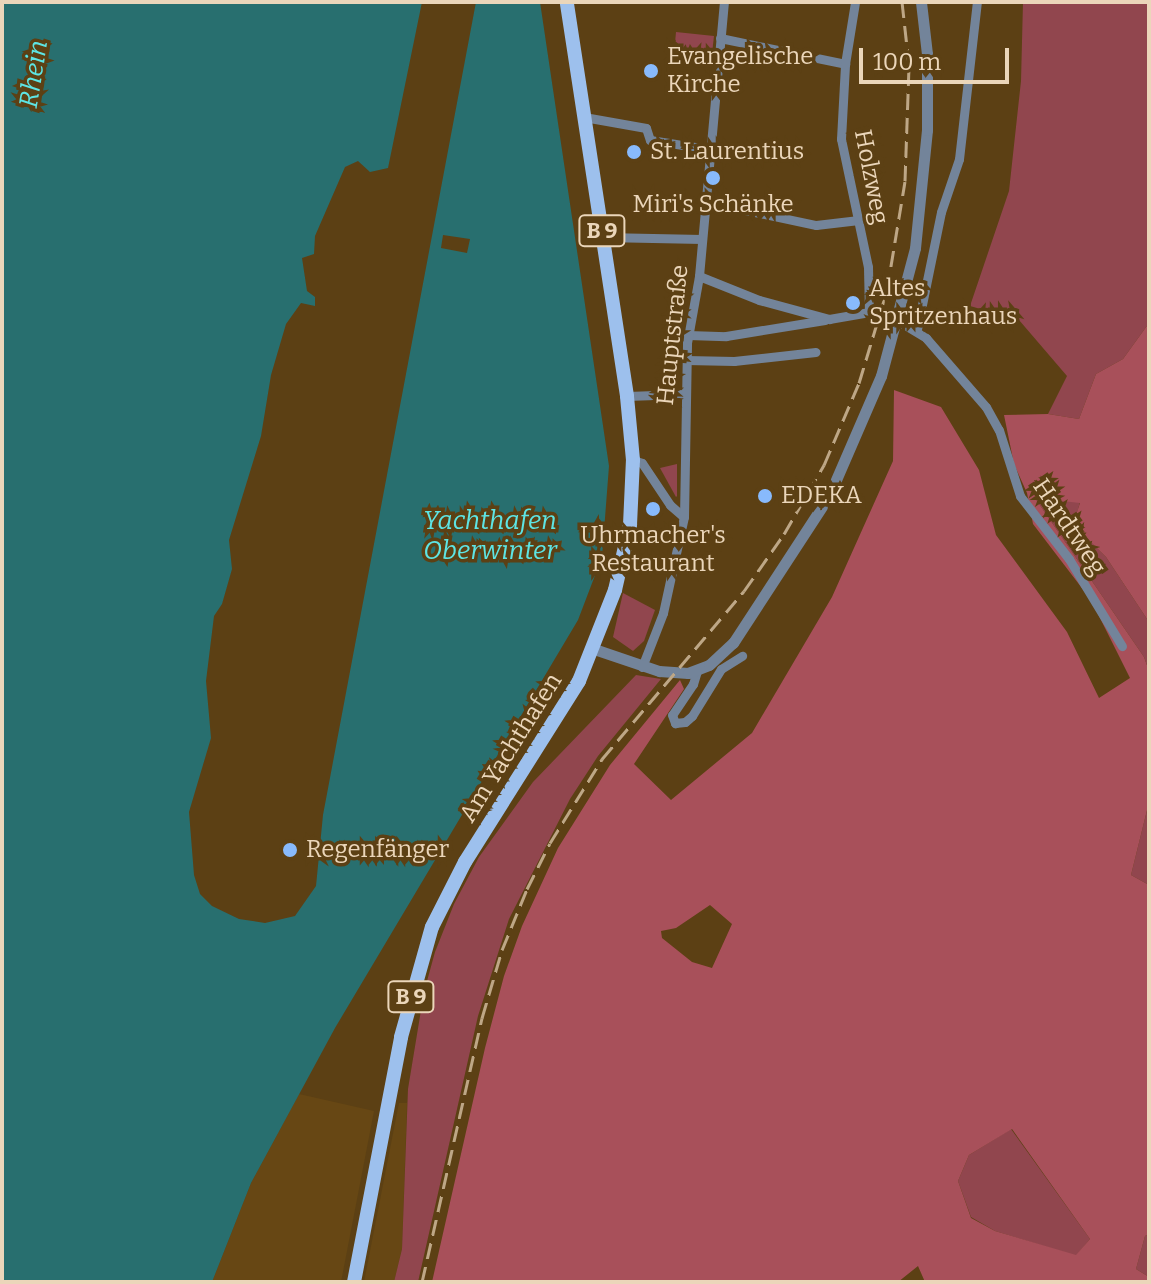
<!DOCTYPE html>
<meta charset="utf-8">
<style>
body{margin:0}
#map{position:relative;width:1151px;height:1284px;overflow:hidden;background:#5c4014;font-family:Bitter,serif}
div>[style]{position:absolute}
.built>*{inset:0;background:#674714}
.green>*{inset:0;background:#91464e}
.forest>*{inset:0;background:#a8505a}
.water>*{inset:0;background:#286f6f}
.pier>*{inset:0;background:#5c4014}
.minor>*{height:9px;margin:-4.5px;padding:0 4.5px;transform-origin:4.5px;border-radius:4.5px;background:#73849a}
.tertiary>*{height:11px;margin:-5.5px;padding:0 5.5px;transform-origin:5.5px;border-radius:5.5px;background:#73849a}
.primary>*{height:14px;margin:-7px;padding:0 7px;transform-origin:7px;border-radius:7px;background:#9dc0ed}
.rail>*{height:3px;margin-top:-1.5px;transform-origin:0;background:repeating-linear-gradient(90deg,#bea786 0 16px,transparent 0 24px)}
.dots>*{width:22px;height:22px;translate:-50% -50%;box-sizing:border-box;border:4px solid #5c4014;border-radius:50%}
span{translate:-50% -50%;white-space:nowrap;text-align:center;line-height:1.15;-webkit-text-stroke:7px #5c4014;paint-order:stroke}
.shield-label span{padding:2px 6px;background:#5c4014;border:2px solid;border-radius:6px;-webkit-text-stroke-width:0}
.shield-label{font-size:22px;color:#ebd6ba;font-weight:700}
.poi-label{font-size:24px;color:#ebd6ba}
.left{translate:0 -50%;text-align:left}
.street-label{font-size:24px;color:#ebd6ba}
.water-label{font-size:26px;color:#5de5e5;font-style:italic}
.frame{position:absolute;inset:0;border:4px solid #ebd6ba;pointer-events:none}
.scale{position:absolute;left:859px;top:48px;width:150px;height:36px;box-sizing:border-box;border:4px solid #ebd6ba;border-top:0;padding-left:10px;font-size:24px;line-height:28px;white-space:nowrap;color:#ebd6ba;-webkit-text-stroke:6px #5c4014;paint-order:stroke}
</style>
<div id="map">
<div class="built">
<div style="clip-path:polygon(299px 1094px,374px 1111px,341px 1282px,212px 1282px,251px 1183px)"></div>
<div style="clip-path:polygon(399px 1103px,407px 1103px,402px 1249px,394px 1282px,364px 1282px)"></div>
</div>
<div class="green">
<div style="clip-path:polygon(1023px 2px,1149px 2px,1149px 323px,1123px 359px,1096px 374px,1079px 419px,1048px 414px,1067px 376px,1019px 320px,970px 306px,1009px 191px,1021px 81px)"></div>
<div style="clip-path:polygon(676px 32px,714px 36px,711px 62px,674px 54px)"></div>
<div style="clip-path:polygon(677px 464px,677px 496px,676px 497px,660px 468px)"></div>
<div style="clip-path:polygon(1035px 498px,1080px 502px,1074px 524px,1106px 557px,1149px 622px,1149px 671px,1144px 657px)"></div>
<div style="clip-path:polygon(623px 593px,655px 610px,644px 641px,633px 651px,613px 637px)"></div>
<div style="clip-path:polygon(636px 675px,661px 679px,598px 756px,570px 799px,509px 919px,478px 1016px,418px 1282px,394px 1282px,402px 1249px,408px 1089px,424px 992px,435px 952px,454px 904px,479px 857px,533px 782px)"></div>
<div style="clip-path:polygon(1149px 802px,1149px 885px,1131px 875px)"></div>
<div style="clip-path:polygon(1011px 1129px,1090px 1239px,1076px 1256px,995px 1231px,971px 1217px,958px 1181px,969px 1155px)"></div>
<div style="clip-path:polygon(1149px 1234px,1149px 1277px,1136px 1269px,1145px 1236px)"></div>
</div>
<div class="forest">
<div style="clip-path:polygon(evenodd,1149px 323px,1149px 622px,1106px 557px,1073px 524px,1080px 503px,1035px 498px,1144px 657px,1149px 671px,1149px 802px,1131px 875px,1149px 885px,1149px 1234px,1145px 1236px,1136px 1269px,1149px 1277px,1149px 1282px,925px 1282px,918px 1266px,898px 1282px,432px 1282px,485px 1048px,504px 976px,522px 926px,558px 848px,610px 765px,680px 680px,684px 689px,634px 764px,671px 800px,752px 733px,832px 597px,893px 461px,894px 390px,941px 407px,979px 470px,996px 535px,1067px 632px,1099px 698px,1130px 678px,1091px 600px,1033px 524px,1027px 493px,1014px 464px,1004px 415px,1048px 414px,1079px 419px,1096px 374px,1123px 359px,1149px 323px,710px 905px,732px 924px,712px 968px,692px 962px,662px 938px,661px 931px,676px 928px,710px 905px,1149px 323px,1012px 1129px,1090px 1239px,1076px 1255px,995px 1231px,971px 1218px,958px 1181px,969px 1155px,1012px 1129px)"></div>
</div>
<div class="water">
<div style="clip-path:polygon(2px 2px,422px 2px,388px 168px,370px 172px,358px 161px,345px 167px,315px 236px,314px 254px,302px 258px,307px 291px,315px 297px,315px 306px,301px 303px,286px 324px,271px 375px,261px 436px,229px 540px,232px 569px,222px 604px,214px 616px,206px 681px,211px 738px,189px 812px,194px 875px,200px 894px,212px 906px,239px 919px,265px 923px,295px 916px,316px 886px,323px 815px,476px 2px,540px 2px,609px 466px,602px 557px,578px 620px,335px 1028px,251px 1183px,212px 1282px,2px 1282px)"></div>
</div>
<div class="pier">
<div style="clip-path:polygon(443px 235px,470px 239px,467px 253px,441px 248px)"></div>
</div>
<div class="minor">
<div style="left:720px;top:38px;width:128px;rotate:11.7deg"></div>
<div style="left:584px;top:117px;width:63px;rotate:10.1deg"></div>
<div style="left:646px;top:128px;width:13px;rotate:72deg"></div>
<div style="left:650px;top:140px;width:60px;rotate:8.7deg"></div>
<div style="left:731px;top:207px;width:87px;rotate:12deg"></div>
<div style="left:816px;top:225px;width:43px;rotate:-6.6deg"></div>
<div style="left:603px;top:237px;width:99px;rotate:1.2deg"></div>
<div style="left:699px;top:276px;width:65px;rotate:21.8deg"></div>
<div style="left:759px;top:300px;width:73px;rotate:15.2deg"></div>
<div style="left:829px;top:319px;width:41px;rotate:-9.9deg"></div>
<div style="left:869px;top:312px;width:45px;rotate:-91.3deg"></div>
<div style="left:868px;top:267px;width:131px;rotate:-101.9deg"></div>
<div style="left:841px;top:139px;width:75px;rotate:-86.9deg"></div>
<div style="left:845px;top:64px;width:63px;rotate:-80.8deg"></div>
<div style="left:898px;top:321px;width:33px;rotate:31deg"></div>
<div style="left:926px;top:338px;width:91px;rotate:49deg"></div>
<div style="left:986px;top:407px;width:26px;rotate:61deg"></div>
<div style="left:999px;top:430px;width:69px;rotate:72.3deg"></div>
<div style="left:1020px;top:496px;width:80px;rotate:52.1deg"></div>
<div style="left:1069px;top:559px;width:102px;rotate:58.7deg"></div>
<div style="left:917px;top:329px;width:119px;rotate:-78.4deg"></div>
<div style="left:941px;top:212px;width:56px;rotate:-71.2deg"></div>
<div style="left:959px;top:159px;width:158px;rotate:-83.5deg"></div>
<div style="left:688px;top:335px;width:38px;rotate:2deg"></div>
<div style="left:726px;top:336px;width:100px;rotate:-9.2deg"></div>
<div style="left:686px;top:360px;width:48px;rotate:1.2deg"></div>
<div style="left:734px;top:361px;width:82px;rotate:-6.3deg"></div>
<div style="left:627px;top:396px;width:57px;rotate:-2deg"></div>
<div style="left:633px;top:460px;width:9px;rotate:18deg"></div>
<div style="left:642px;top:463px;width:50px;rotate:56.3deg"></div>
<div style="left:670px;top:505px;width:18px;rotate:41deg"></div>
<div style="left:642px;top:667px;width:58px;rotate:-68.7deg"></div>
<div style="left:663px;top:613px;width:98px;rotate:-77.7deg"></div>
<div style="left:684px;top:517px;width:174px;rotate:-89deg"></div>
<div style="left:687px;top:343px;width:68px;rotate:-79.8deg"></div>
<div style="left:699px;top:276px;width:275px;rotate:-84.8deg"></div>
<div style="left:697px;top:671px;width:14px;rotate:107deg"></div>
<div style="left:693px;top:684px;width:37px;rotate:124deg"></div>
<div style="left:672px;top:715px;width:9px;rotate:69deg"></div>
<div style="left:675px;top:723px;width:10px;rotate:-6deg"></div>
<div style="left:685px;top:722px;width:9px;rotate:-41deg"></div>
<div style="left:692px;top:716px;width:55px;rotate:-58.3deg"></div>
<div style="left:721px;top:669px;width:25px;rotate:-32deg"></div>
</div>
<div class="tertiary">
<div style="left:594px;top:649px;width:69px;rotate:18.7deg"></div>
<div style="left:659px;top:671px;width:29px;rotate:4deg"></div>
<div style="left:688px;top:673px;width:22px;rotate:-21deg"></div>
<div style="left:709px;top:665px;width:33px;rotate:-43deg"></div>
<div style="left:733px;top:643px;width:176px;rotate:-56.9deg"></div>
<div style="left:829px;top:496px;width:131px;rotate:-66.6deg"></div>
<div style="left:881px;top:376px;width:132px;rotate:-75.1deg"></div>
<div style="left:915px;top:248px;width:119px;rotate:-84.2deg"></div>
<div style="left:927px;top:130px;width:76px;rotate:-90deg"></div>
<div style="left:927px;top:54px;width:52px;rotate:-96.6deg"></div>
</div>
<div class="primary">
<div style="left:354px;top:1282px;width:249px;rotate:-79.1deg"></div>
<div style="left:401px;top:1037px;width:114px;rotate:-74.3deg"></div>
<div style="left:432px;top:927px;width:73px;rotate:-63.1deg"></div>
<div style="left:465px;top:862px;width:214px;rotate:-57.8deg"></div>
<div style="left:579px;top:681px;width:98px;rotate:-68.4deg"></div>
<div style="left:615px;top:590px;width:67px;rotate:-77deg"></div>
<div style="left:630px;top:525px;width:65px;rotate:-87.4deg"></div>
<div style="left:633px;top:460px;width:64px;rotate:-95.4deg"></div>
<div style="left:627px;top:396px;width:399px;rotate:-98.7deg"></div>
</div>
<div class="rail">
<div style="left:422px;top:1282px;width:271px;rotate:-77.2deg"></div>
<div style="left:482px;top:1018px;width:71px;rotate:-73.6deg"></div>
<div style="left:502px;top:950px;width:66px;rotate:-67.7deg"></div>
<div style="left:527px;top:889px;width:51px;rotate:-63.4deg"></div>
<div style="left:550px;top:843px;width:99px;rotate:-58.2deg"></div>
<div style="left:602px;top:759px;width:220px;rotate:-49.8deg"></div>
<div style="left:744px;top:591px;width:70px;rotate:-54.9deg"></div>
<div style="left:784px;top:534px;width:80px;rotate:-59.9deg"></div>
<div style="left:824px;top:465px;width:89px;rotate:-66.9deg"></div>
<div style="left:859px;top:383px;width:97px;rotate:-73.2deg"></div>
<div style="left:887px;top:290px;width:110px;rotate:-80.6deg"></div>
<div style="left:905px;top:181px;width:116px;rotate:-88deg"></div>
<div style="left:909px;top:65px;width:63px;rotate:-96.3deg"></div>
</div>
<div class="dots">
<div style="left:651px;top:71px;background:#88bafc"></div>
<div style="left:634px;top:152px;background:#88bafc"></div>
<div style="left:713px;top:178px;background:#88bafc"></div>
<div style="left:853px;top:303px;background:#88bafc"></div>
<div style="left:765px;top:496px;background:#88bafc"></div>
<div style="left:653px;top:509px;background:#88bafc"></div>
<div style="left:290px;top:850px;background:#88bafc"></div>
</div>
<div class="shield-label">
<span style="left:602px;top:231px">B 9</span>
<span style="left:411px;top:997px">B 9</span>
</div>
<div class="poi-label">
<span class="left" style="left:667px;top:71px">Evangelische<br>Kirche</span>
<span class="left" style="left:650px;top:152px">St. Laurentius</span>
<span style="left:713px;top:205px">Miri's Schänke</span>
<span class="left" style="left:869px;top:303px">Altes<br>Spritzenhaus</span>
<span class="left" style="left:781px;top:496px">EDEKA</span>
<span style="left:653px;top:550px">Uhrmacher's<br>Restaurant</span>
<span class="left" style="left:306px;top:850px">Regenfänger</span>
</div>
<div class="street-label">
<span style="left:871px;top:177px;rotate:79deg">Holzweg</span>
<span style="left:673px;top:335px;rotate:-84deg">Hauptstraße</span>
<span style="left:1069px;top:527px;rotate:56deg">Hardtweg</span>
<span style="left:511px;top:748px;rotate:-58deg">Am Yachthafen</span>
</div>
<div class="water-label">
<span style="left:34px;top:74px;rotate:-81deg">Rhein</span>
<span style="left:490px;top:536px">Yachthafen<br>Oberwinter</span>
</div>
<div class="frame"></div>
<div class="scale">100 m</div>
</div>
